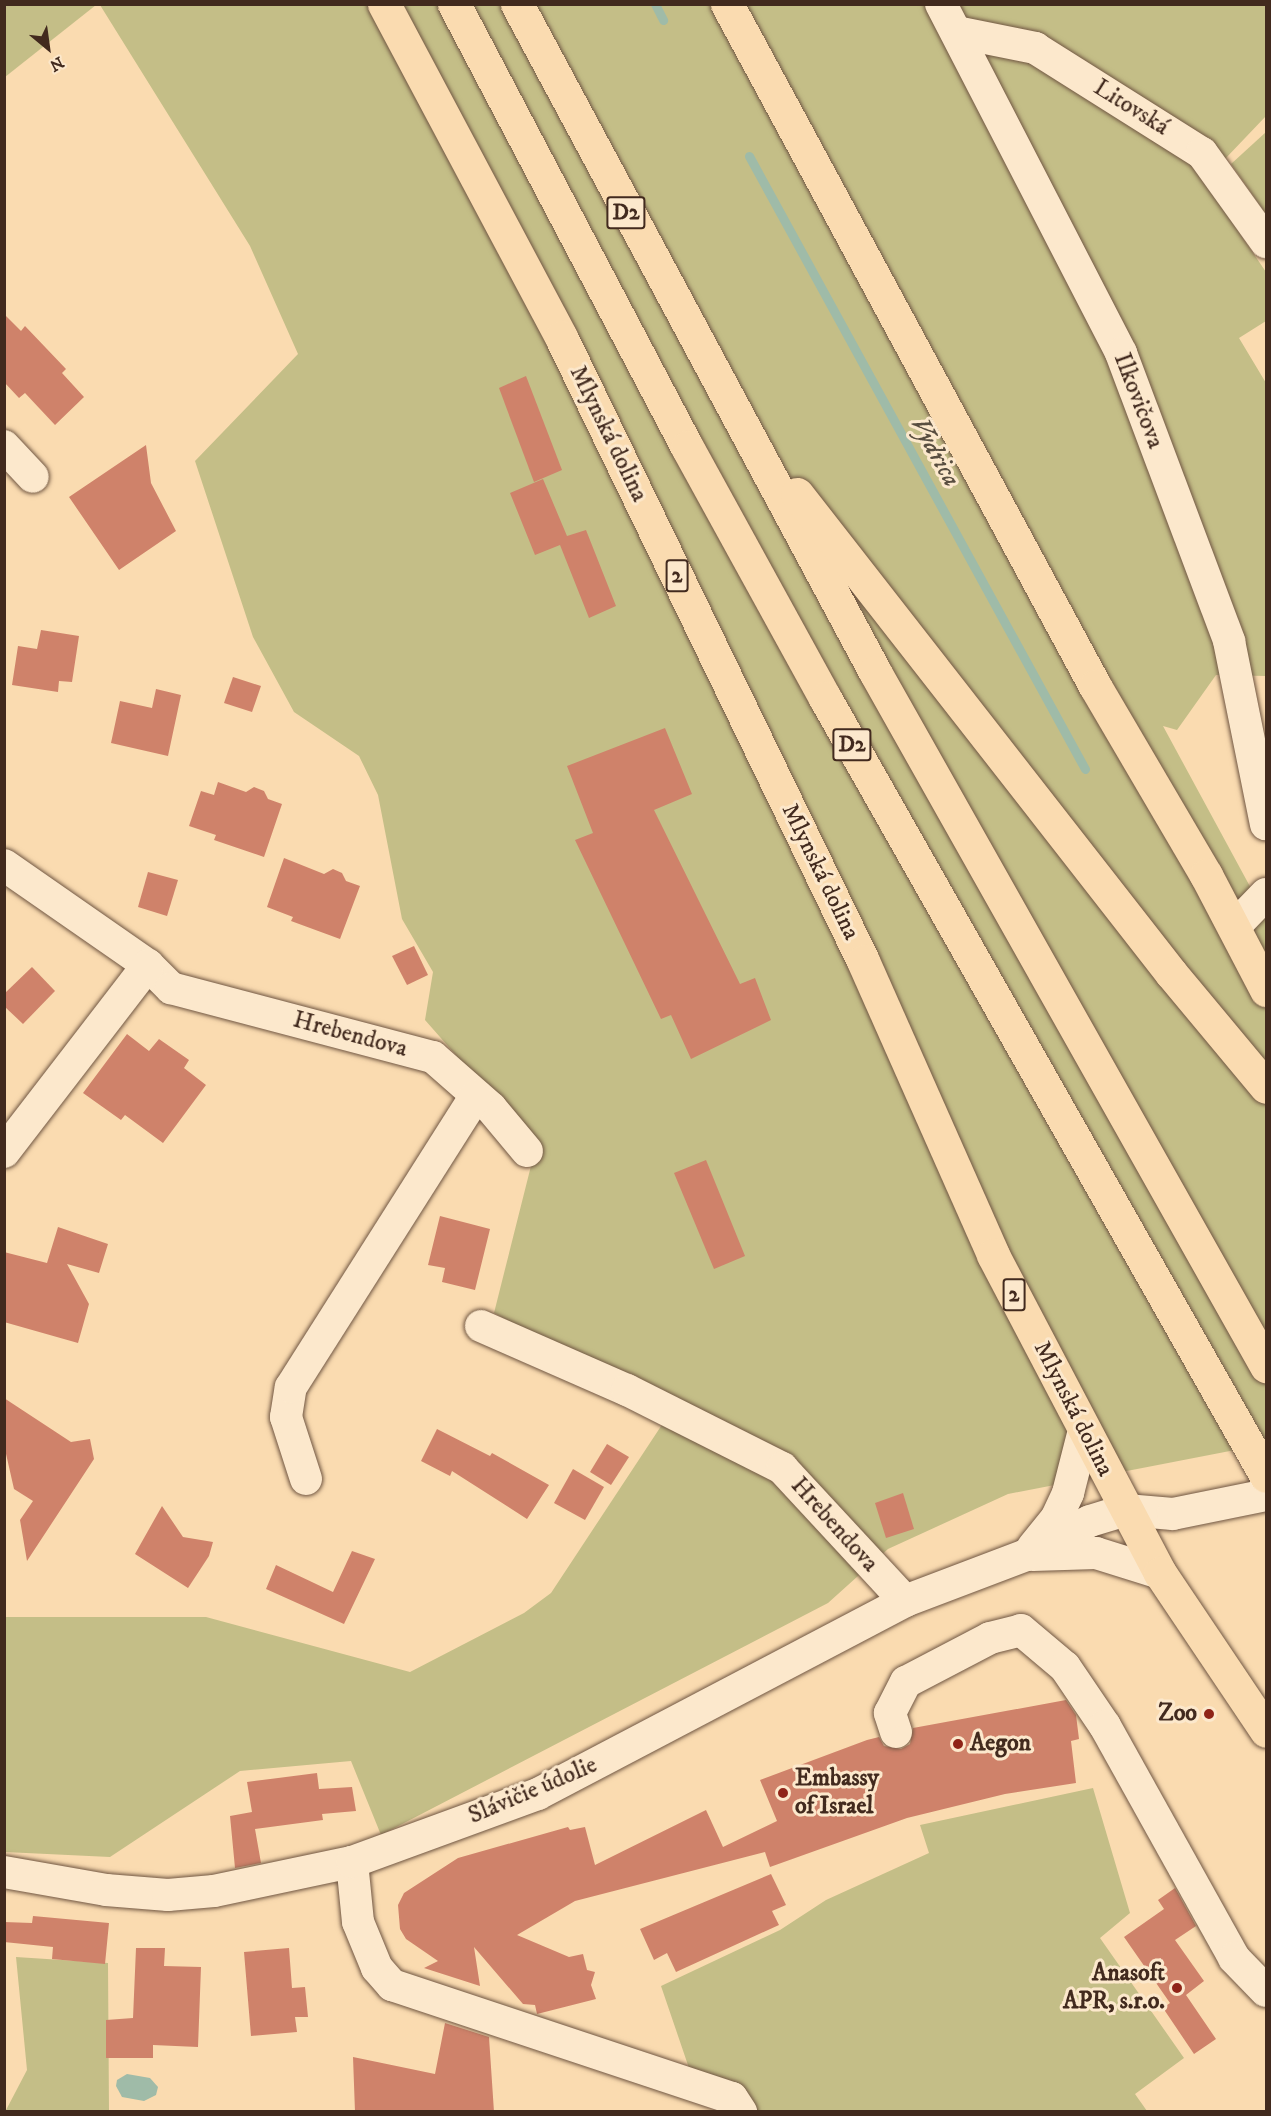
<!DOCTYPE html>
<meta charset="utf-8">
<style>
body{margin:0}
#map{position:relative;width:1271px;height:2116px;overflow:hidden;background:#fadbb0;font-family:"IM FELL DW Pica",serif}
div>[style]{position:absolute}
.green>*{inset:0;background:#c4be87}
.water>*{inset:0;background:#9fbba8}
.stream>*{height:9px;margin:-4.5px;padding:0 4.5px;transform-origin:4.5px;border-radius:4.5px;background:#9fbba8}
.building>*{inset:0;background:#cf826a}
.roads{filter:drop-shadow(0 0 2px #705642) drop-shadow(0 0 2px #705642)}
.minor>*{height:32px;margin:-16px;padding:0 16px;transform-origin:16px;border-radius:16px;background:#fce8cc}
.major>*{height:33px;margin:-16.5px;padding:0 16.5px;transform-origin:16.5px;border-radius:16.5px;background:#fadbb0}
.highway>*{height:33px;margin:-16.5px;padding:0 16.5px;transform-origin:16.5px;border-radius:16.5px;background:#fadbb0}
.dots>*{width:16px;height:16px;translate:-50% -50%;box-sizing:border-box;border:3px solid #fce8cc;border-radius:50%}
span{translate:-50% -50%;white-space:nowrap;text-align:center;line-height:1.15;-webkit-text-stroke:6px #fce8cc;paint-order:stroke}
.shield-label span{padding:2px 4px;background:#fce8cc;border:2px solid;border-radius:4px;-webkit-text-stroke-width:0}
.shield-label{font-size:22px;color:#422a1e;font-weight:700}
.street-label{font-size:24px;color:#422a1e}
.poi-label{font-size:24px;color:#422a1e;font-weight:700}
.right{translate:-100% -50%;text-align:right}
.left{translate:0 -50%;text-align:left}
.water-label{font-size:26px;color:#594e40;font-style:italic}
.frame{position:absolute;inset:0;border:6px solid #422a1e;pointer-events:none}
.north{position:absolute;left:18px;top:18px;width:60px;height:60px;-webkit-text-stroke:4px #fce8cc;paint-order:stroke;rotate:151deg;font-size:16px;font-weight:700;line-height:24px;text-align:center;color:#422a1e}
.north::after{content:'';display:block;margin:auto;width:21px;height:27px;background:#422a1e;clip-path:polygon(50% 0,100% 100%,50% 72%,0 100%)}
</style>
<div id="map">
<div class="green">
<div style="clip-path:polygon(5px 4px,96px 4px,96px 5px,5px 77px)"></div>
<div style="clip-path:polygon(100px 5px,1266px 5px,1266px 116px,1204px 181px,1266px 272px,1266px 321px,1239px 338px,1266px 383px,1266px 676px,1216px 675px,1177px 730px,1163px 726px,1266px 916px,1266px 1444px,1008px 1494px,888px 1549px,828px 1603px,381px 1835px,351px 1761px,240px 1771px,110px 1857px,5px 1852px,4px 1617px,206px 1617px,410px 1672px,524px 1613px,551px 1593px,673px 1408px,494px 1313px,536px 1146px,425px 1020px,433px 972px,402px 919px,378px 795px,359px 756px,294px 712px,253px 637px,195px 461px,298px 354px,250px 246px)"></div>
<div style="clip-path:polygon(1266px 132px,1266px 214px,1231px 164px)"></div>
<div style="clip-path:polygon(1093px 1788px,1130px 1913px,1100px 1938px,1184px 2058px,1135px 2094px,1147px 2111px,751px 2111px,690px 2071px,661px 1986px,780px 1930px,826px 1900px,929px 1853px,920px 1825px)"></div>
<div style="clip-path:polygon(16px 1957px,108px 1963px,109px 2111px,5px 2112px,27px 2070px)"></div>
</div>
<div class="water">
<div style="clip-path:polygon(127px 2074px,150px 2078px,158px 2087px,156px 2095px,144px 2101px,122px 2097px,116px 2086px,117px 2080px)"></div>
</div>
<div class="stream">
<div style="left:655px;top:4px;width:18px;rotate:63deg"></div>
<div style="left:749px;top:156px;width:699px;rotate:61.27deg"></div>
</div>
<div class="building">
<div style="clip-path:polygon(4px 314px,21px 331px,25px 326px,66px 369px,62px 373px,84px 397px,55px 425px,25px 393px,19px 398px,4px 382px)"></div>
<div style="clip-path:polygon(526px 376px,562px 470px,534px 482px,499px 388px)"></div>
<div style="clip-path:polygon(146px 445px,151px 483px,176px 531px,119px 570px,69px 497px)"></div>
<div style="clip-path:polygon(543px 479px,567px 536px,586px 530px,616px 606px,589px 618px,560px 545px,535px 555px,510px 493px)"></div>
<div style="clip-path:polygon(41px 630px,79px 636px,72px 682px,59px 681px,58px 692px,12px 685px,18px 646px,37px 649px)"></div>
<div style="clip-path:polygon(233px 677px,261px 686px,252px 712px,224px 703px)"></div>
<div style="clip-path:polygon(156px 689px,181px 695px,168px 756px,111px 743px,120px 701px,152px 708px)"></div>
<div style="clip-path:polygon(665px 728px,692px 794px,654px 810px,740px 984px,755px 978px,771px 1020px,691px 1059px,671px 1015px,661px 1019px,575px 840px,593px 833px,567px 766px)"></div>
<div style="clip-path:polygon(218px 782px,246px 792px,254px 787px,264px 791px,268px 799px,282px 804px,264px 857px,214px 840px,216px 835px,189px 826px,201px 791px,214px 795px)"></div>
<div style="clip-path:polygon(284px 858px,324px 874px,333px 869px,342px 873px,346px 881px,360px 886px,340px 939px,291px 921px,293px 917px,267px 907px)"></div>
<div style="clip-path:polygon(148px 872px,178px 880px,167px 916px,138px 907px)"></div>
<div style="clip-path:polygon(414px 946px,428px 975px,407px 985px,392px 956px)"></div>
<div style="clip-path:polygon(32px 967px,55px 991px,23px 1024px,4px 1006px,4px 994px)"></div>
<div style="clip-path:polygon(127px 1034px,149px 1051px,159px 1039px,189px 1060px,184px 1068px,206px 1085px,163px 1143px,125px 1115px,121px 1120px,83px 1093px)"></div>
<div style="clip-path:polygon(706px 1160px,745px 1256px,714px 1269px,674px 1173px)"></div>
<div style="clip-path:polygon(440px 1216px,490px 1229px,475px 1290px,442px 1282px,445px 1268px,428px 1265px)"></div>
<div style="clip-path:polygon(58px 1227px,108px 1244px,99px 1273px,67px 1264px,89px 1304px,78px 1343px,4px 1322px,4px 1252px,47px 1263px)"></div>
<div style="clip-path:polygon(4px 1398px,71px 1442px,90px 1439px,94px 1459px,27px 1561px,20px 1520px,33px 1501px,14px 1489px,4px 1445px)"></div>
<div style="clip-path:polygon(437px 1429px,490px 1456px,492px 1453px,549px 1485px,527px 1519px,452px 1471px,450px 1476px,421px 1461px)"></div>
<div style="clip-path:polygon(607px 1444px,629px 1457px,611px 1485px,590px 1472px)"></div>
<div style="clip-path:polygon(573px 1469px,604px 1487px,585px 1520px,554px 1503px)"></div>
<div style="clip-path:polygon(903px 1493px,914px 1529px,886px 1538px,875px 1503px)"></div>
<div style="clip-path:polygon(162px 1506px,183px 1537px,213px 1542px,209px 1556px,188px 1588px,135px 1554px)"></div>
<div style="clip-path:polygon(352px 1551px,375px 1559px,344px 1624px,266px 1589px,276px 1565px,333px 1592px)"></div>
<div style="clip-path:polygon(1066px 1700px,1076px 1715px,1079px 1739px,1071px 1741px,1076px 1783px,1005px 1794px,907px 1818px,770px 1867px,765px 1852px,575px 1901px,517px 1935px,569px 1957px,583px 1954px,587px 1970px,595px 1972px,591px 1985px,596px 1999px,537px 2014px,535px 2005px,523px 2004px,474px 1947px,480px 1986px,424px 1968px,438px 1961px,406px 1939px,400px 1929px,398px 1905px,404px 1893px,458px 1858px,568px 1827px,570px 1830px,585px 1827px,595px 1865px,706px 1810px,723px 1847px,777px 1821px,760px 1780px,867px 1740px,879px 1737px,884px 1746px,901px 1749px,910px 1744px,913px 1728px)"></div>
<div style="clip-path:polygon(317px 1773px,319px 1789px,352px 1787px,356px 1811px,322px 1814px,323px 1820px,255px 1829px,261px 1863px,235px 1868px,230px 1816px,252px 1812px,247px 1782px)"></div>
<div style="clip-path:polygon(771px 1874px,786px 1905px,772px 1911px,779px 1925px,676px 1972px,667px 1953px,654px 1960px,640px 1929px)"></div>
<div style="clip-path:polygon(1175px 1888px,1196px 1926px,1175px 1940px,1204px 1981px,1186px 1995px,1216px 2039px,1194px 2054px,1163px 2008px,1170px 2003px,1124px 1937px,1164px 1909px,1158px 1900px)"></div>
<div style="clip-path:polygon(33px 1916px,109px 1923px,105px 1964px,52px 1959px,53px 1947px,4px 1942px,4px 1922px,32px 1923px)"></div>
<div style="clip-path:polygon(136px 1948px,165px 1948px,164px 1966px,201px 1967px,198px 2047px,153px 2045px,153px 2058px,106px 2058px,106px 2020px,133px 2018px)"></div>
<div style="clip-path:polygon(289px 1948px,292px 1988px,305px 1987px,308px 2017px,295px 2017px,297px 2032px,251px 2036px,244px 1952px)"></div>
<div style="clip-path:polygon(445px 2023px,489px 2037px,494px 2112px,355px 2112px,353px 2057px,435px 2074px)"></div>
</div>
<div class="roads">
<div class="minor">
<div style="left:941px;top:4px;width:393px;rotate:62.7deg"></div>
<div style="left:1121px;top:353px;width:308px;rotate:69.4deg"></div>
<div style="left:1229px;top:641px;width:187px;rotate:78.6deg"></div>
<div style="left:956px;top:32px;width:81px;rotate:11.4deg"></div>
<div style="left:1035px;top:48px;width:197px;rotate:32.2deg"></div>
<div style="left:1202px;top:153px;width:110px;rotate:54.3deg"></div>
<div style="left:4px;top:446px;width:42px;rotate:46.9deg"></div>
<div style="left:4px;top:865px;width:175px;rotate:34.8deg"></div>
<div style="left:148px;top:965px;width:33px;rotate:45deg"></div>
<div style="left:171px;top:988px;width:271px;rotate:14.8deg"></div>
<div style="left:433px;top:1057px;width:77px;rotate:41.3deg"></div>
<div style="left:491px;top:1108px;width:56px;rotate:50.1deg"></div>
<div style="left:1234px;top:927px;width:46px;rotate:-45.9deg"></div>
<div style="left:4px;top:1152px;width:236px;rotate:-52.4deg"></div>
<div style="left:481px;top:1326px;width:159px;rotate:23.7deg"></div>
<div style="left:627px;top:1390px;width:174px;rotate:26.7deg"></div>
<div style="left:782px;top:1468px;width:181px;rotate:47.2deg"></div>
<div style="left:306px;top:1479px;width:65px;rotate:-107.9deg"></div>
<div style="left:286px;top:1417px;width:30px;rotate:-81deg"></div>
<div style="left:291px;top:1387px;width:345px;rotate:-57.6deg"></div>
<div style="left:1033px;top:1547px;width:36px;rotate:-51deg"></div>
<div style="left:1056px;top:1519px;width:29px;rotate:-65deg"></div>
<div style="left:1068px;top:1493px;width:65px;rotate:-75.7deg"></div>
<div style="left:1033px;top:1555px;width:63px;rotate:-1.8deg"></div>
<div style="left:1096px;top:1553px;width:67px;rotate:17.4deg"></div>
<div style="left:896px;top:1732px;width:20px;rotate:-108deg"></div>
<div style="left:890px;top:1713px;width:35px;rotate:-63deg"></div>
<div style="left:906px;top:1682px;width:95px;rotate:-27.6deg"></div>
<div style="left:990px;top:1638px;width:32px;rotate:-14deg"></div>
<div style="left:1021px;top:1630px;width:57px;rotate:40.1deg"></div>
<div style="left:1065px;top:1667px;width:71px;rotate:55.9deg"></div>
<div style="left:1105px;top:1726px;width:265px;rotate:60.9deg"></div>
<div style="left:1234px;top:1958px;width:46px;rotate:45.9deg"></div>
<div style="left:352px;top:1862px;width:60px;rotate:84.3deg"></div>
<div style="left:358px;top:1922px;width:50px;rotate:67.6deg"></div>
<div style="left:377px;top:1968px;width:23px;rotate:49deg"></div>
<div style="left:392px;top:1985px;width:358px;rotate:18.4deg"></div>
<div style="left:732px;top:2098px;width:17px;rotate:57deg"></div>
<div style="left:4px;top:1872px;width:104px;rotate:10deg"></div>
<div style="left:106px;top:1890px;width:62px;rotate:4.6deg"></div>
<div style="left:168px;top:1895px;width:46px;rotate:-5deg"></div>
<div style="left:214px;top:1891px;width:141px;rotate:-11.9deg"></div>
<div style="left:352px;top:1862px;width:198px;rotate:-20.1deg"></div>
<div style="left:538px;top:1794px;width:415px;rotate:-27.7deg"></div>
<div style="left:905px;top:1601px;width:129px;rotate:-20.8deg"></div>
<div style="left:1026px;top:1555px;width:72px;rotate:-28deg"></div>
<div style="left:1090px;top:1521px;width:38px;rotate:-17deg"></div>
<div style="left:1126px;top:1510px;width:47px;rotate:4.9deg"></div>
<div style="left:1173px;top:1514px;width:95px;rotate:-11.5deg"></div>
</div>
<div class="major">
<div style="left:384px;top:4px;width:377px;rotate:62deg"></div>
<div style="left:561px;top:337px;width:693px;rotate:64.17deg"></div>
<div style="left:863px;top:961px;width:321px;rotate:66.1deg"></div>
<div style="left:993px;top:1255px;width:359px;rotate:62.3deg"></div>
<div style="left:1160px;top:1573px;width:190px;rotate:56.1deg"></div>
<div style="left:727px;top:4px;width:775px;rotate:61.65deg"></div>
<div style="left:1095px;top:686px;width:219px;rotate:59.6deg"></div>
<div style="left:1206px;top:875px;width:130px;rotate:62.4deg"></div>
</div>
<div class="highway">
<div style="left:454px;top:4px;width:501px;rotate:62.26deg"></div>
<div style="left:687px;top:447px;width:286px;rotate:61.2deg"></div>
<div style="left:825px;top:698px;width:894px;rotate:60.45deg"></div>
<div style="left:517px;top:4px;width:758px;rotate:61.81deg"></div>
<div style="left:875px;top:672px;width:797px;rotate:60.6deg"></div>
<div style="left:797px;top:494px;width:608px;rotate:52.02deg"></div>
<div style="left:1171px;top:973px;width:148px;rotate:50.2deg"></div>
</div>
</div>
<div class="dots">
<div style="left:1209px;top:1714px;background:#8f2418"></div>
<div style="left:958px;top:1744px;background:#8f2418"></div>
<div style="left:783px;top:1793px;background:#8f2418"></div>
<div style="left:1177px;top:1988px;background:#8f2418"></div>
</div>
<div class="shield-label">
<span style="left:626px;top:213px">D2</span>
<span style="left:677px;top:576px">2</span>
<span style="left:852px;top:745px">D2</span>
<span style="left:1014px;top:1295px">2</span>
</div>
<div class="street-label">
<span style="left:1131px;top:108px;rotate:32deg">Litovská</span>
<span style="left:1138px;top:401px;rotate:69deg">Ilkovičova</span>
<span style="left:608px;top:434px;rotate:64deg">Mlynská dolina</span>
<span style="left:820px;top:872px;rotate:64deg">Mlynská dolina</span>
<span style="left:350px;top:1035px;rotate:15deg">Hrebendova</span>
<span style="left:1073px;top:1409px;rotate:63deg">Mlynská dolina</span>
<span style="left:834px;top:1525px;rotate:48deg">Hrebendova</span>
<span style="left:533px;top:1791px;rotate:-23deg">Slávičie údolie</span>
</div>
<div class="poi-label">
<span class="right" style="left:1197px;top:1714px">Zoo</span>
<span class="left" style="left:970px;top:1744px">Aegon</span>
<span class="left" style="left:795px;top:1793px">Embassy<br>of Israel</span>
<span class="right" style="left:1165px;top:1988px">Anasoft<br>APR, s.r.o.</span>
</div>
<div class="water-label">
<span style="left:935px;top:452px;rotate:61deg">Vydrica</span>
</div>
<div class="frame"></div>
<div class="north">N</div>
</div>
